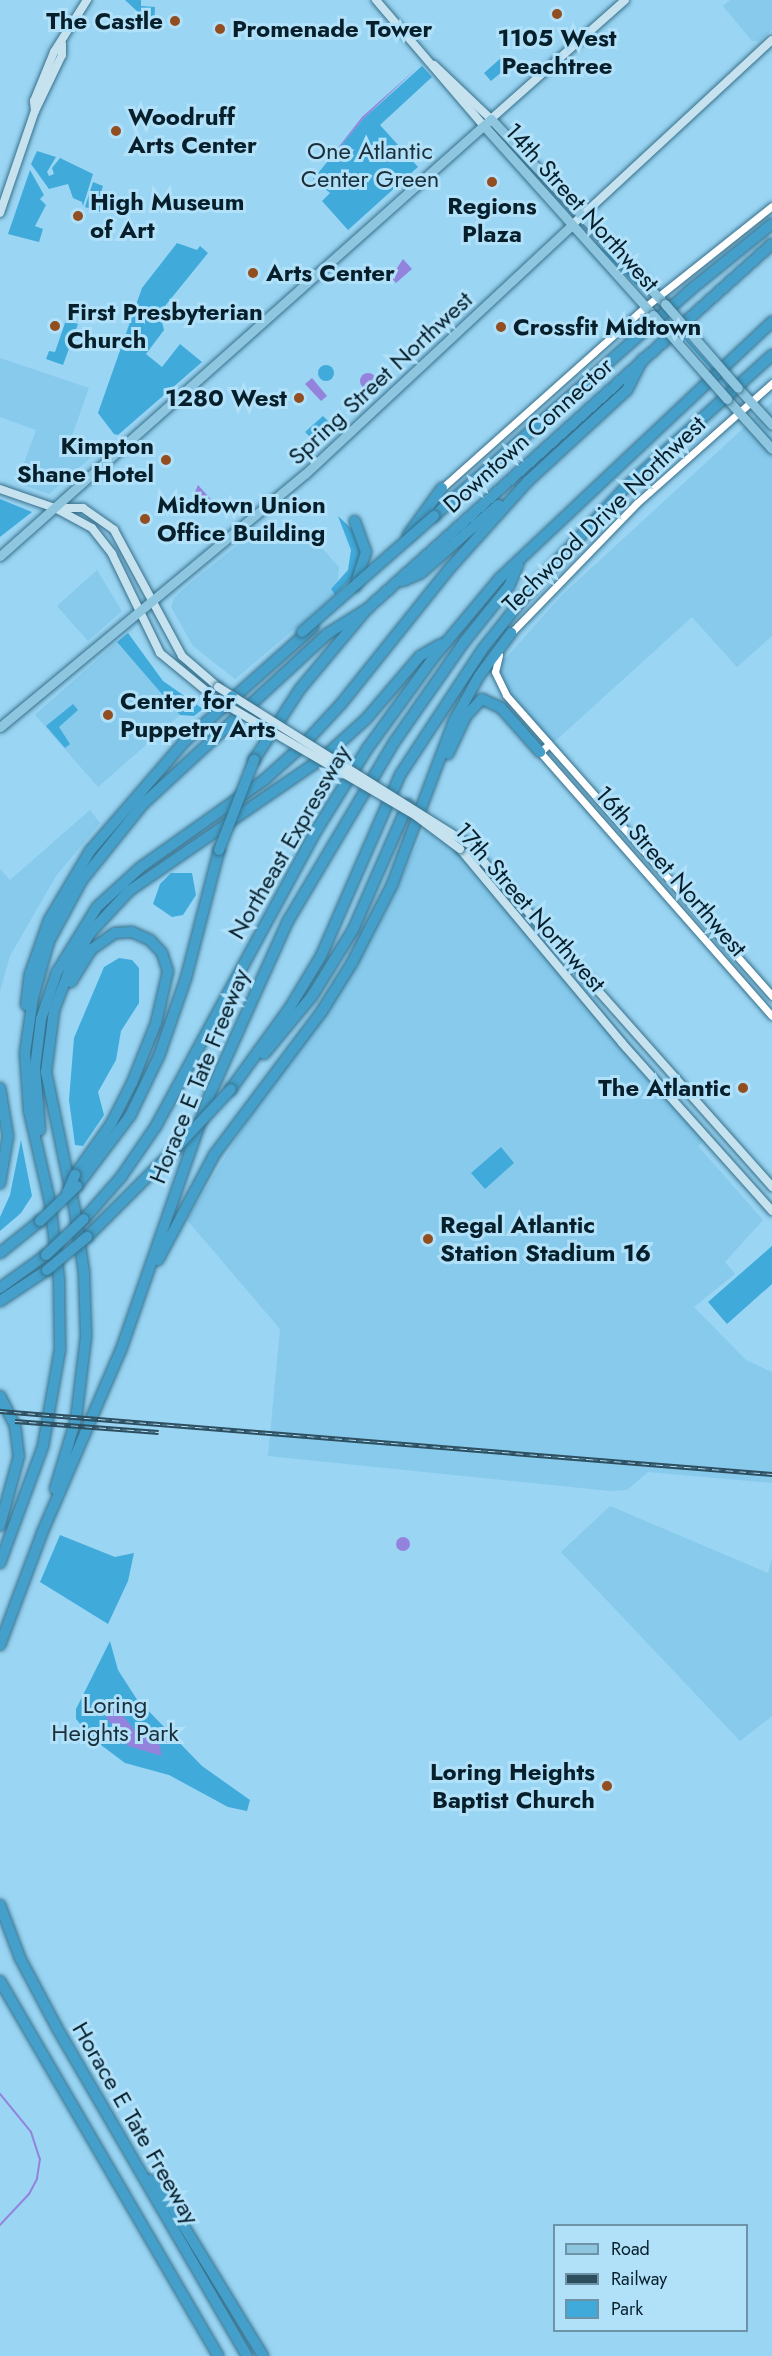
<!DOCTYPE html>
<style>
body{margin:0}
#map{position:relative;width:772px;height:2356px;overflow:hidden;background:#9ad5f3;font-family:Jost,sans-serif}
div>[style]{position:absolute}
.built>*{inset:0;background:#87caec}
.green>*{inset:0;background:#40abdb}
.round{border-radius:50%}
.water>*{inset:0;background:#9483dd}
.stream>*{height:2px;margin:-1px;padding:0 1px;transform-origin:1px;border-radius:1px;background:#9483dd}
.roads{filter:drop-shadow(0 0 2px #37708b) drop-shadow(0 0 2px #37708b)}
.tertiary>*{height:7px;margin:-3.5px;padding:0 3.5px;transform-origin:3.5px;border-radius:3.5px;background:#fff}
.secondary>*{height:8px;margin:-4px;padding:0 4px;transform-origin:4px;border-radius:4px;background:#c7e2ef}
.primary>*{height:9px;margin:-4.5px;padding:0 4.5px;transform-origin:4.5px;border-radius:4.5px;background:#8fc6df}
.motorway>*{height:10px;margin:-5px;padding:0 5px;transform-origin:5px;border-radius:5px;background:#44a0ca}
.rail>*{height:4.5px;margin-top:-2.25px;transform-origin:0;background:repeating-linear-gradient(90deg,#b1e0f9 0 7px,#2d4e5f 0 14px);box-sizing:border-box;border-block:2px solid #2d4e5f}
.bridges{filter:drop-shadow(0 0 2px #37708b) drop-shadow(0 0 2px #37708b)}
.secondary-bridge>*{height:8px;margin:-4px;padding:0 4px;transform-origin:4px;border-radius:4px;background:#c7e2ef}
.primary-bridge>*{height:9px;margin:-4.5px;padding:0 4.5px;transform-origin:4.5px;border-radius:4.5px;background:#8fc6df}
.motorway-bridge>*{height:10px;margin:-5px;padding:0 5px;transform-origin:5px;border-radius:5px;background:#44a0ca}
.dots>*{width:16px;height:16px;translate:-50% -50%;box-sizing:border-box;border:3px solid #b1e0f9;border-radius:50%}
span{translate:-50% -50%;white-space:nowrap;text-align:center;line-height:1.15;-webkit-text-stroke:6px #b1e0f9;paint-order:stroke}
.poi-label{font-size:24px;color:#071f2b;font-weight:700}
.right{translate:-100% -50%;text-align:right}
.left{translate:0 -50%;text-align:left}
.park-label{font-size:24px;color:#1b2f3a}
.street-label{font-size:24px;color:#071f2b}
.legend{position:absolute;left:553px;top:2224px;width:195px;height:108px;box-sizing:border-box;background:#b1e0f9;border:2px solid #6d93a7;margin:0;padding:8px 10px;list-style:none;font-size:18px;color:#071f2b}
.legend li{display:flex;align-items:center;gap:12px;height:30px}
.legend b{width:30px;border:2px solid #6d93a7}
</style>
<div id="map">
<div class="built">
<div style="clip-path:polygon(730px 0,772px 0,772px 30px,759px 41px,752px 41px,723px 6px)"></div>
<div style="clip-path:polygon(0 358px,89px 388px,72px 436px,96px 453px,49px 494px,17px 483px,36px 430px,0 417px)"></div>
<div style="clip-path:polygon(772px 402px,772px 636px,737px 667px,692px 617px,552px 744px,491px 675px,562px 595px)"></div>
<div style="clip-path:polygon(270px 519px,287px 539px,302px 526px,339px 567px,338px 581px,331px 589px,335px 595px,235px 679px,193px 646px,171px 607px,174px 598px,189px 584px)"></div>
<div style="clip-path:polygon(97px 570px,122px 611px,88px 641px,57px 606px)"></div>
<div style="clip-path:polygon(117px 642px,180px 715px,98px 787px,35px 715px)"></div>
<div style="clip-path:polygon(90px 810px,100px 823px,56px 876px,10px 956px,0 991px,0 869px,10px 880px)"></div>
<div style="clip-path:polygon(426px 826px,445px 836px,519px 913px,709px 1135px,698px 1146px,763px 1220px,725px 1262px,735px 1274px,694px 1307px,746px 1360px,772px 1372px,772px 1483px,648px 1472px,627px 1490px,610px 1491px,268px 1456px,280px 1329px,187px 1220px,249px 1118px,319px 1022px,383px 916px)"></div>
<div style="clip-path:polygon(610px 1506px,768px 1573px,772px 1558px,772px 1716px,740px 1741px,561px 1552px)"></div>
</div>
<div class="green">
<div style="clip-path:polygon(125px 0,141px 0,141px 6px,155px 7px,154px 27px)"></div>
<div style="clip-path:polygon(502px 57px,509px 66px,491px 81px,484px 73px)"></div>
<div style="clip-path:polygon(422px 66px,432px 77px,380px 125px,418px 167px,348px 230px,322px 201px,330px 193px,313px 179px,364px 118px)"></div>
<div style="clip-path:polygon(37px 151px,56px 157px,47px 172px,49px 176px,54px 174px,52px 168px,60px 158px,93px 174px,83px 206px,82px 202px,73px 198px,68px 184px,49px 189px,31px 164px)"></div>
<div style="clip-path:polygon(30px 170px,44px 195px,40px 199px,46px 205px,35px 226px,43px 229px,39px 242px,8px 234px)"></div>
<div style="clip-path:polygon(93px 182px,103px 186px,101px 193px,109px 196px,103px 213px,85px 207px)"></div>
<div style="clip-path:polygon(588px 237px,630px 271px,645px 286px,641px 290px)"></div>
<div style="clip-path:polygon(177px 243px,197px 250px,200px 246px,208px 253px,165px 306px,161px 318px,164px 330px,146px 354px,162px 367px,180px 344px,202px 362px,118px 435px,114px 434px,98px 413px,142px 288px)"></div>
<div style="clip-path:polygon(665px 315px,730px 387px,732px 393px,669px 322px)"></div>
<div style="clip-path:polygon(66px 320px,78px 324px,63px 365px,46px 359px,49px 351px,55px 352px)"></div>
<div class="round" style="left:318px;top:365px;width:16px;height:16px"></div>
<div style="clip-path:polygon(323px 416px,331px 424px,313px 440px,305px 432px)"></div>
<div style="clip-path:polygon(0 499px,32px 512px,0 537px)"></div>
<div style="clip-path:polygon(338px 516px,353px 530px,361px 552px,353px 577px,335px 595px,331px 589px,348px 570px,351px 550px)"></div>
<div style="clip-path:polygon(128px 633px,163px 681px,203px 709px,194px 716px,180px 715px,117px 642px)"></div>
<div style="clip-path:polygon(73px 704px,78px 710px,59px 727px,70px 744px,65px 748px,46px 726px)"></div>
<div style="clip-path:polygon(171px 873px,192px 873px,196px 895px,183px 915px,172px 917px,153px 904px,160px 884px)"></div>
<div style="clip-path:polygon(119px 958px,132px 960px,139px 968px,139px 1003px,121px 1031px,116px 1060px,98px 1092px,104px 1115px,83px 1146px,75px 1145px,69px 1100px,74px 1038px,104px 967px)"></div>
<div style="clip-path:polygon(21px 1140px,32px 1196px,21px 1213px,0 1231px,0 1217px,10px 1195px)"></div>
<div style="clip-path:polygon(501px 1147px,514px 1163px,485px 1189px,471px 1173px)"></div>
<div style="clip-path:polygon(772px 1246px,772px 1284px,727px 1324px,708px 1302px)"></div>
<div style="clip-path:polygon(60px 1535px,115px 1557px,134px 1553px,128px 1581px,108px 1624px,40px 1582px)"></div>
<div style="clip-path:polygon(110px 1641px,118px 1670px,136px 1698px,202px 1766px,250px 1800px,247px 1811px,228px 1807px,169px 1775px,125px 1763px,93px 1739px,76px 1719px,76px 1709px)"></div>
</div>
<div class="water">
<div style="clip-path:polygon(417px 68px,364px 118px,323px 167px,362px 117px)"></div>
<div style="clip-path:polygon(403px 259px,412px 269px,396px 283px,391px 277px)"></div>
<div class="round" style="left:360px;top:373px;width:16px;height:16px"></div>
<div style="clip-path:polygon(312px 378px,327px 396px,321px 401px,305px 384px)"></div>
<div style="clip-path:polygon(198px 485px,216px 505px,213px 508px,195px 492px)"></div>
<div class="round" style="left:396px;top:1537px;width:14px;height:14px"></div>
<div style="clip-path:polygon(117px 1708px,136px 1732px,159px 1743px,162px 1756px,128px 1746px,105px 1716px,106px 1710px)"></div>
</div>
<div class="stream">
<div style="left:0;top:2094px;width:49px;rotate:50.8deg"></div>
<div style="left:31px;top:2132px;width:28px;rotate:72deg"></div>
<div style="left:40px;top:2159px;width:20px;rotate:99deg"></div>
<div style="left:37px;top:2179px;width:17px;rotate:118deg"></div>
<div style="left:29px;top:2194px;width:42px;rotate:133.1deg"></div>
</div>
<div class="roads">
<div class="tertiary">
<div style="left:442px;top:488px;width:272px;rotate:-41.7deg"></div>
<div style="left:645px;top:307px;width:162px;rotate:-38.5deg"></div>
<div style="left:510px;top:634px;width:182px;rotate:-45.9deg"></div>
<div style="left:637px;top:503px;width:181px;rotate:-41.6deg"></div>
<div style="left:499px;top:655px;width:17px;rotate:103deg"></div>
<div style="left:495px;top:672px;width:25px;rotate:64deg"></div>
<div style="left:506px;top:695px;width:402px;rotate:48.5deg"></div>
<div style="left:549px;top:744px;width:12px;rotate:138deg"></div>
<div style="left:540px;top:752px;width:351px;rotate:48.7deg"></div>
</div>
<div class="secondary">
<div style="left:376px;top:0;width:166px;rotate:49.4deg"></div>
<div style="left:434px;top:65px;width:79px;rotate:43.5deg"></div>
<div style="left:491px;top:119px;width:179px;rotate:-41.6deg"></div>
<div style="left:35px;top:111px;width:10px;rotate:-96deg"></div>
<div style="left:34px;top:101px;width:53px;rotate:-67.8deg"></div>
<div style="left:54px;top:52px;width:62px;rotate:-57.6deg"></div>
<div style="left:0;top:213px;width:108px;rotate:-71.1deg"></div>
<div style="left:35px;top:111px;width:62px;rotate:-64.3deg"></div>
<div style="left:62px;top:55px;width:11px;rotate:-90deg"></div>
<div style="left:572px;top:225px;width:272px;rotate:-42.8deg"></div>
<div style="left:0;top:489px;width:58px;rotate:19.1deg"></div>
<div style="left:55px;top:508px;width:42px;rotate:28.4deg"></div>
<div style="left:92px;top:528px;width:33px;rotate:52deg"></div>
<div style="left:112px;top:554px;width:110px;rotate:64.1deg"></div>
<div style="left:160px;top:653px;width:72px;rotate:39.4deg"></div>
<div style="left:55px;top:508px;width:28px"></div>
<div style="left:83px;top:508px;width:38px;rotate:35deg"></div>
<div style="left:114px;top:530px;width:143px;rotate:61.6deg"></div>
<div style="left:182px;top:656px;width:48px;rotate:40.7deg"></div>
<div style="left:467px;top:843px;width:460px;rotate:48.4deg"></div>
<div style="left:460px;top:849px;width:253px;rotate:50.1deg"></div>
<div style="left:622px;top:1043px;width:225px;rotate:48.2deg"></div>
</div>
<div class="primary">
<div style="left:484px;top:126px;width:254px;rotate:48.2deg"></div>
<div style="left:738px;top:388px;width:50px;rotate:47.4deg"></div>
<div style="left:727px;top:399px;width:67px;rotate:48deg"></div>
<div style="left:0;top:556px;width:657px;rotate:-41.67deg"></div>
<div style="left:491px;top:119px;width:254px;rotate:46.8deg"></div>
<div style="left:0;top:727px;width:396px;rotate:-39.7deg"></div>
<div style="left:305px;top:474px;width:365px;rotate:-43deg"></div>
</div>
<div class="motorway">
<div style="left:434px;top:516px;width:340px;rotate:-41.4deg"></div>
<div style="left:689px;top:291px;width:107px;rotate:-38.9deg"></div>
<div style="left:408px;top:535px;width:58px;rotate:-54.1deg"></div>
<div style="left:403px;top:581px;width:20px;rotate:-24deg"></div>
<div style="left:421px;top:573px;width:103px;rotate:-41.4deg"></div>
<div style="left:355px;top:586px;width:36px;rotate:-72deg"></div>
<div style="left:366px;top:552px;width:33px;rotate:-110deg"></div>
<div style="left:448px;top:754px;width:42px;rotate:-64.7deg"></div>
<div style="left:466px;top:716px;width:23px;rotate:-47deg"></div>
<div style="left:482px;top:699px;width:21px;rotate:25deg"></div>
<div style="left:501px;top:708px;width:59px;rotate:48.4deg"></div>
<div style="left:254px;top:760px;width:85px;rotate:-57.1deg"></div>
<div style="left:300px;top:689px;width:104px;rotate:-50.1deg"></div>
<div style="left:367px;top:609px;width:545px;rotate:-42.03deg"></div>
<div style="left:71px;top:982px;width:39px;rotate:-58deg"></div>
<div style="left:92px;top:949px;width:28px;rotate:-35deg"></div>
<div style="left:115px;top:933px;width:17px;rotate:-3deg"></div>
<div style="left:132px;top:932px;width:20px;rotate:24deg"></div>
<div style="left:150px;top:940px;width:18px;rotate:47deg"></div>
<div style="left:162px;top:953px;width:19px;rotate:72deg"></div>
<div style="left:168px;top:971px;width:53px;rotate:103deg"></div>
<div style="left:156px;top:1023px;width:65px;rotate:111.8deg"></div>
<div style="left:132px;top:1083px;width:46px;rotate:117.1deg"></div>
<div style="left:111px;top:1124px;width:62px;rotate:125.2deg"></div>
<div style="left:26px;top:1005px;width:31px;rotate:-83deg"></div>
<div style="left:30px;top:974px;width:57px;rotate:-70.6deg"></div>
<div style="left:49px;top:920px;width:80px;rotate:-59.3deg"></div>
<div style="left:90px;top:851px;width:144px;rotate:-49.2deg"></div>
<div style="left:184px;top:742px;width:173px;rotate:-41.7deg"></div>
<div style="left:264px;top:1054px;width:75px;rotate:-50.4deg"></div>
<div style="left:312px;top:996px;width:78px;rotate:-58.2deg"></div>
<div style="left:353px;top:930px;width:137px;rotate:-66.4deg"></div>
<div style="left:0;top:1088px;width:49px;rotate:80.5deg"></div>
<div style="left:8px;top:1136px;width:48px;rotate:99.7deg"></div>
<div style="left:231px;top:1089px;width:99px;rotate:-54.1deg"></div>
<div style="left:289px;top:1009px;width:62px;rotate:-58.9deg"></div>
<div style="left:321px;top:956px;width:197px;rotate:-66.4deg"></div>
<div style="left:400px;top:775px;width:149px;rotate:-56.7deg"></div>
<div style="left:482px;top:650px;width:69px;rotate:-51.5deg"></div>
<div style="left:525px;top:596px;width:149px;rotate:-47.2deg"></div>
<div style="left:626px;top:487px;width:197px;rotate:-42.1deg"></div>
<div style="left:40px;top:1130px;width:62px;rotate:-94.6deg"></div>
<div style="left:35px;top:1068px;width:49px;rotate:-83deg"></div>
<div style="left:41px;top:1019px;width:50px;rotate:-71.2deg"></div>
<div style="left:57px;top:972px;width:76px;rotate:-58.4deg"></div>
<div style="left:97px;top:907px;width:59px;rotate:-42.3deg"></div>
<div style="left:141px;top:867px;width:151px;rotate:-35.3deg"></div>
<div style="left:264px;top:780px;width:52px;rotate:-41.9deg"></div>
<div style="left:303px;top:745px;width:56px;rotate:-47.2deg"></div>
<div style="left:341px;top:704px;width:174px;rotate:-51.3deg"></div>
<div style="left:450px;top:568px;width:117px;rotate:-48.1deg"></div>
<div style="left:528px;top:481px;width:134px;rotate:-42.6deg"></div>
<div style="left:627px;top:390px;width:35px;rotate:-63deg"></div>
<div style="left:77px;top:1186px;width:88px;rotate:-52.9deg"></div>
<div style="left:130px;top:1116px;width:67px;rotate:-64.2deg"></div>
<div style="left:159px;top:1056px;width:83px;rotate:-70.9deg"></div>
<div style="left:186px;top:978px;width:132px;rotate:-75.5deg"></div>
<div style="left:84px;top:1219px;width:56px;rotate:-48.6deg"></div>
<div style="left:121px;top:1177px;width:62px;rotate:-55.5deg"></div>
<div style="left:156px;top:1126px;width:336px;rotate:-61.5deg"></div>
<div style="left:316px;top:831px;width:97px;rotate:-58.1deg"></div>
<div style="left:367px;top:749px;width:112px;rotate:-54deg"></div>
<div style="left:433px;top:658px;width:104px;rotate:-50.1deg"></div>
<div style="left:500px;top:578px;width:374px;rotate:-43.3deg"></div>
<div style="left:87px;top:1237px;width:127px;rotate:-45deg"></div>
<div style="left:0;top:1253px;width:51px;rotate:-38.7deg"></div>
<div style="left:158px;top:1260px;width:119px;rotate:-61.9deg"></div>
<div style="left:214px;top:1155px;width:180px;rotate:-53.1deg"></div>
<div style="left:322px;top:1011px;width:57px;rotate:-58deg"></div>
<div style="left:352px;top:963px;width:88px;rotate:-62.9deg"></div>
<div style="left:392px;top:885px;width:175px;rotate:-69.3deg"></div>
<div style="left:454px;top:721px;width:51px;rotate:-60.9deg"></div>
<div style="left:479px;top:676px;width:54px;rotate:-53.3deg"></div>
<div style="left:0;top:1288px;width:57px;rotate:-35.7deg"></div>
<div style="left:0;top:1301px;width:56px;rotate:-33.4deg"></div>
<div style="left:0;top:1396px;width:33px;rotate:63deg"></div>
<div style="left:15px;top:1425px;width:31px;rotate:83deg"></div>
<div style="left:19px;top:1456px;width:72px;rotate:105.4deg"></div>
<div style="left:55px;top:1489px;width:73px;rotate:-73.3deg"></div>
<div style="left:76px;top:1419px;width:84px;rotate:-83.1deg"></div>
<div style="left:86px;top:1336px;width:64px;rotate:-91.8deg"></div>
<div style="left:84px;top:1272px;width:62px;rotate:-98.4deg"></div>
<div style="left:75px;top:1211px;width:142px;rotate:-101.8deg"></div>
<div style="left:46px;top:1072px;width:63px;rotate:-82.6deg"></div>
<div style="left:54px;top:1010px;width:47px;rotate:-68.9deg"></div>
<div style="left:71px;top:966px;width:38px;rotate:-60deg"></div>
<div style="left:90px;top:933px;width:57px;rotate:-47.1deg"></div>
<div style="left:129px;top:891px;width:237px;rotate:-34.5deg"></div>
<div style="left:324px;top:757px;width:57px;rotate:-42.1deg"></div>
<div style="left:366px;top:719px;width:83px;rotate:-49.4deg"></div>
<div style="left:420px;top:656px;width:24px;rotate:-30deg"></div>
<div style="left:0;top:1563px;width:125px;rotate:-69.8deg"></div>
<div style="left:43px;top:1446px;width:97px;rotate:-80deg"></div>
<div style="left:60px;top:1350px;width:71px;rotate:-90.8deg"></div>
<div style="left:59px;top:1279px;width:78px;rotate:-96.7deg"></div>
<div style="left:50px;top:1202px;width:93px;rotate:-103deg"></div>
<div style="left:29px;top:1111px;width:58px;rotate:-93.9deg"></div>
<div style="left:25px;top:1053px;width:56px;rotate:-81.7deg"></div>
<div style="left:33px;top:998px;width:59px;rotate:-74.3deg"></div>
<div style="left:49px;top:941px;width:69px;rotate:-61.6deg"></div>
<div style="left:82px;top:880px;width:97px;rotate:-51.2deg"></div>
<div style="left:143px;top:804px;width:251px;rotate:-42.7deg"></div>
<div style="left:327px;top:634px;width:47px;rotate:-32deg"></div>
<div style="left:0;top:1645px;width:120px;rotate:-69.4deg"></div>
<div style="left:42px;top:1533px;width:199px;rotate:-66.7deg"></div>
<div style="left:121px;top:1350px;width:273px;rotate:-70.8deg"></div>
<div style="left:211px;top:1092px;width:188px;rotate:-65.8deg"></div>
<div style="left:288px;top:921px;width:209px;rotate:-59.3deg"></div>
<div style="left:395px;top:741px;width:121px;rotate:-55.1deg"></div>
<div style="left:464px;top:642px;width:72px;rotate:-51.2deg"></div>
<div style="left:509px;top:586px;width:23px;rotate:-67deg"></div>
<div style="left:0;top:1905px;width:57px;rotate:69.3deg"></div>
<div style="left:20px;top:1958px;width:79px;rotate:62.1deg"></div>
<div style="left:57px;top:2028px;width:379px;rotate:59.9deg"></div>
<div style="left:0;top:1981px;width:434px;rotate:59.8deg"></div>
<div style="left:150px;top:2180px;width:23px;rotate:47deg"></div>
<div style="left:166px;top:2197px;width:186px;rotate:58.6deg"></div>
</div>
</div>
<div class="rail">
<div style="left:0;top:1411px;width:775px;rotate:4.67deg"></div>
<div style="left:15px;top:1421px;width:144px;rotate:4.4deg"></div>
</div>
<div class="bridges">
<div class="secondary-bridge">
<div style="left:218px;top:687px;width:294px;rotate:32.1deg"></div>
<div style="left:216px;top:699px;width:232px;rotate:30.3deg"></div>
<div style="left:416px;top:816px;width:55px;rotate:36.9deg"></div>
</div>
<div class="primary-bridge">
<div style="left:665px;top:304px;width:111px;rotate:49deg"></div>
<div style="left:653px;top:315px;width:112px;rotate:48.6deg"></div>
</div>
<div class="motorway-bridge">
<div style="left:302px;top:632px;width:176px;rotate:-41.3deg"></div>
<div style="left:227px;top:706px;width:11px;rotate:-63deg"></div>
<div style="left:219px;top:850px;width:97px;rotate:-68.7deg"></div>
<div style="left:177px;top:1147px;width:79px;rotate:-47deg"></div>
<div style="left:67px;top:1193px;width:20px;rotate:-66deg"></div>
<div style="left:40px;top:1221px;width:51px;rotate:-43.4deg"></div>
<div style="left:46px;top:1255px;width:52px;rotate:-43.5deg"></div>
<div style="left:47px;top:1270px;width:52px;rotate:-39.5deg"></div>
</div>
</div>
<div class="dots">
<div style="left:557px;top:14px;background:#924e20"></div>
<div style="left:175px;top:21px;background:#924e20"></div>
<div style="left:220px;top:29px;background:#924e20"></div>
<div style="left:116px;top:131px;background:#924e20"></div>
<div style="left:492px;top:182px;background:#924e20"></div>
<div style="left:78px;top:216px;background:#924e20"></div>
<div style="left:253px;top:273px;background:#924e20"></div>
<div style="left:55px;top:326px;background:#924e20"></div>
<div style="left:501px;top:327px;background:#924e20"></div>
<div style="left:299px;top:398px;background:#924e20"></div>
<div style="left:166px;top:460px;background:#924e20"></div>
<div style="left:145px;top:519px;background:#924e20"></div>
<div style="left:108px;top:715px;background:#924e20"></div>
<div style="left:743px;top:1088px;background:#924e20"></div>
<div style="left:428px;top:1239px;background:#924e20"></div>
<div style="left:607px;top:1786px;background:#924e20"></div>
</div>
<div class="poi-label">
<span class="right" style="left:163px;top:21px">The Castle</span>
<span class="left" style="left:232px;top:29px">Promenade Tower</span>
<span style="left:557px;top:52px">1105 West<br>Peachtree</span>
<span class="left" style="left:128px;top:131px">Woodruff<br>Arts Center</span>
<span class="left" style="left:90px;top:216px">High Museum<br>of Art</span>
<span style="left:492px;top:220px">Regions<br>Plaza</span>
<span class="left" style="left:266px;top:273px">Arts Center</span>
<span class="left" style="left:67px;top:326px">First Presbyterian<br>Church</span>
<span class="left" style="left:513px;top:327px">Crossfit Midtown</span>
<span class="right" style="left:287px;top:398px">1280 West</span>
<span class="right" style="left:154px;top:460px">Kimpton<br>Shane Hotel</span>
<span class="left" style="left:157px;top:519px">Midtown Union<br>Office Building</span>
<span class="left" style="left:120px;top:715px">Center for<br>Puppetry Arts</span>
<span class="right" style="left:731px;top:1088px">The Atlantic</span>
<span class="left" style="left:440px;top:1239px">Regal Atlantic<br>Station Stadium 16</span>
<span class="right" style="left:595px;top:1786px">Loring Heights<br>Baptist Church</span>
</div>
<div class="park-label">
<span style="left:370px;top:165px">One Atlantic<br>Center Green</span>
<span style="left:115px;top:1719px">Loring<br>Heights Park</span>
</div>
<div class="street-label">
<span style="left:582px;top:207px;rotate:48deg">14th Street Northwest</span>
<span style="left:380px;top:378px;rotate:-43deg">Spring Street Northwest</span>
<span style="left:528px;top:435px;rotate:-42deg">Downtown Connector</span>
<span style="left:604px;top:514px;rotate:-44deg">Techwood Drive Northwest</span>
<span style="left:289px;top:842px;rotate:-60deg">Northeast Expressway</span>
<span style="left:671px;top:871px;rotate:49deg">16th Street Northwest</span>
<span style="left:530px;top:907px;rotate:49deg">17th Street Northwest</span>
<span style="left:199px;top:1076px;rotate:-68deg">Horace E Tate Freeway</span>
<span style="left:136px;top:2123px;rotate:60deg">Horace E Tate Freeway</span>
</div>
<ul class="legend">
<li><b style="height:8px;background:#8fc6df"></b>Road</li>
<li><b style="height:8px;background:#2d4e5f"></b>Railway</li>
<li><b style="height:16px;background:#40abdb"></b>Park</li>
</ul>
</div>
